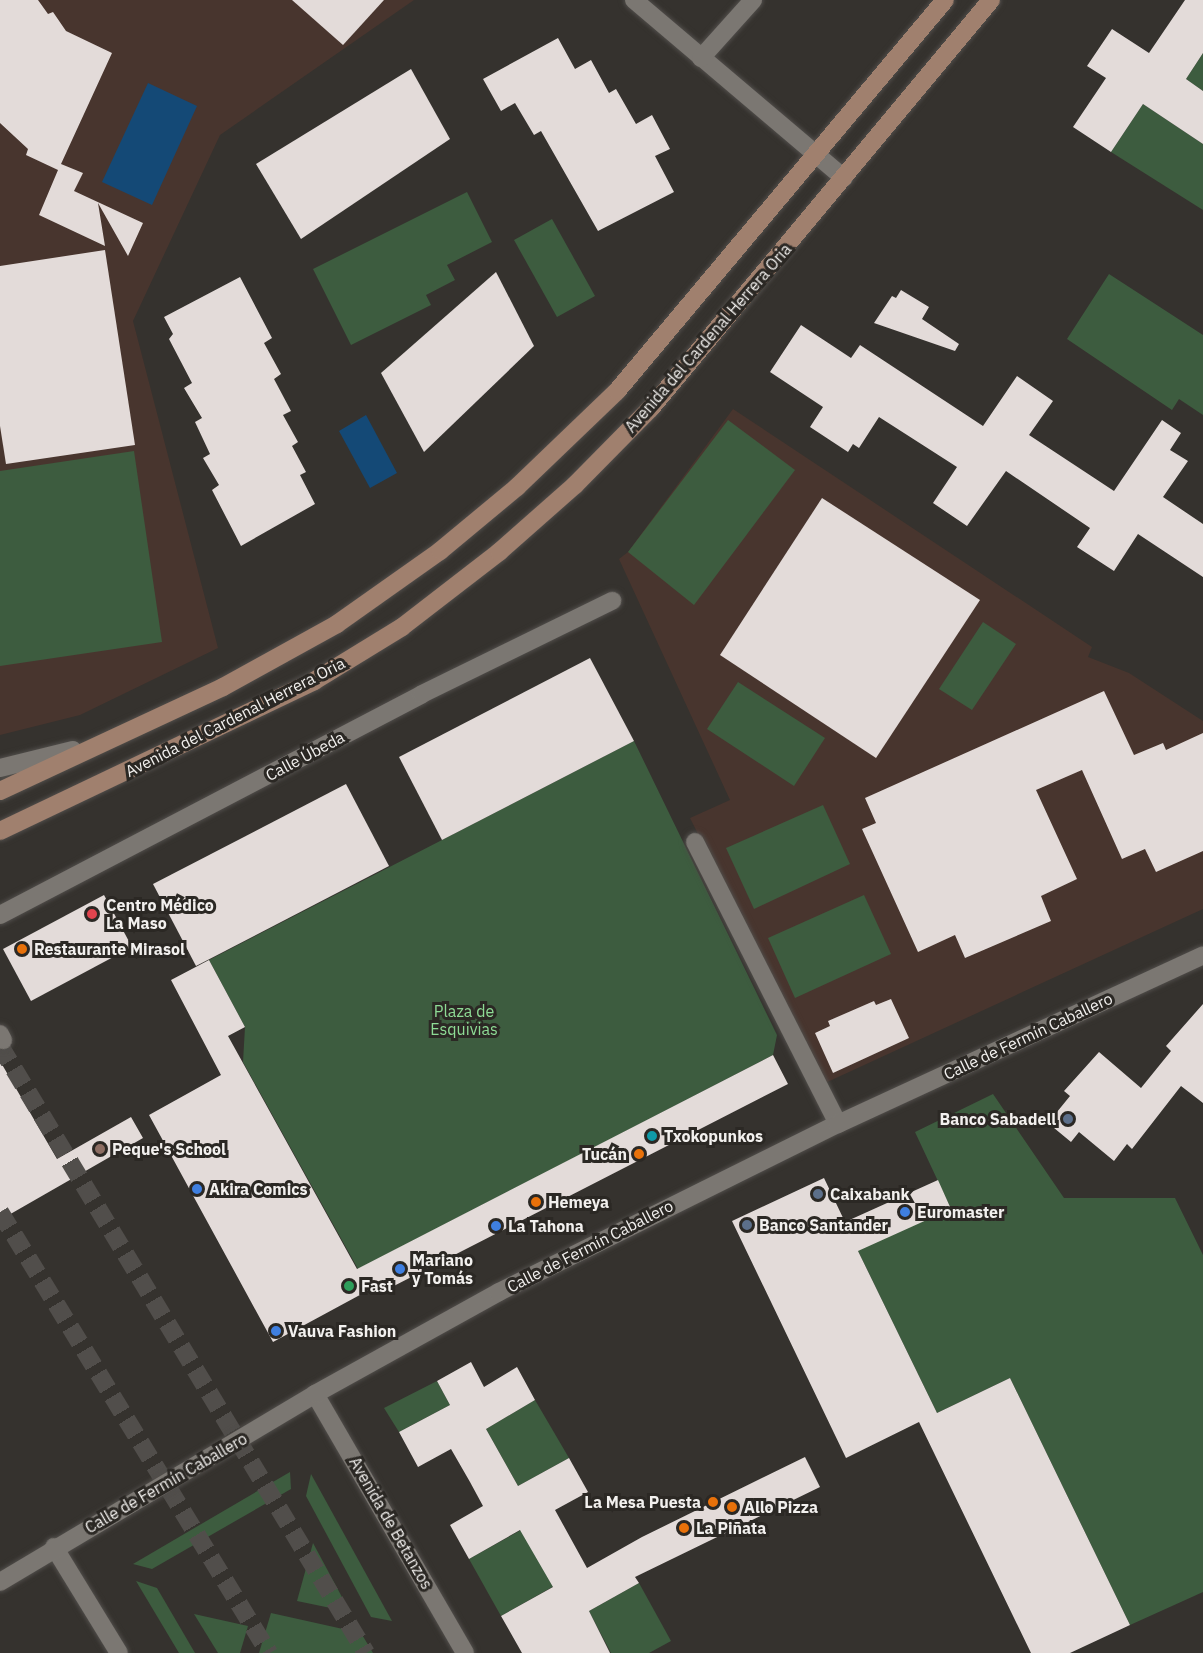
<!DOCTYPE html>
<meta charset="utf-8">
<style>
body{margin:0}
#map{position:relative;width:1203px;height:1653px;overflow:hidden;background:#35322e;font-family:"IBM Plex Sans",sans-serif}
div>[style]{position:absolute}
.education>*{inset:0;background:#48352e}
.green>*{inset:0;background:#3d5c3f}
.water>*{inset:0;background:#144976}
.building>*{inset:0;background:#e3dbd9}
.highway-tunnel>*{height:18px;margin-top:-9px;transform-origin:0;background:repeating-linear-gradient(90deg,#514e4b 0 18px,transparent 0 27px)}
.roads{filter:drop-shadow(0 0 2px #504d4a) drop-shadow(0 0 2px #504d4a)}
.street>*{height:18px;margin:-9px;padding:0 9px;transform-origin:9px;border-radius:9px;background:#7b7772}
.secondary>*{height:18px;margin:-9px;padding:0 9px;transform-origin:9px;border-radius:9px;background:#a0806e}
.dots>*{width:16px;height:16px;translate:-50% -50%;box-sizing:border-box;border:3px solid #2b2824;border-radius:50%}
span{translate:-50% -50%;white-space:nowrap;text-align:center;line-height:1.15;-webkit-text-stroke:6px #2b2824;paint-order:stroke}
.street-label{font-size:16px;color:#f2f0ee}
.poi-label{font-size:16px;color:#f2f0ee;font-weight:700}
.left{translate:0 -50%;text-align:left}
.right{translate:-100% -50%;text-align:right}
.park-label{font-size:16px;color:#8edb95}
</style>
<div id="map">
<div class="education">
<div style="clip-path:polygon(0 0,414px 0,220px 135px,133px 321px,218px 648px,80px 715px,0 735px)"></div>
<div style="clip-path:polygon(733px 409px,1092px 647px,1088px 657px,1129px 673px,1203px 721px,1203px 909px,823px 1084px,690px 818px,730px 800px,619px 559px,628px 552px)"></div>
</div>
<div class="green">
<div style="clip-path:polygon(1203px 53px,1203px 91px,1186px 79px)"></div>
<div style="clip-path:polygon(1143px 104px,1203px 144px,1203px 210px,1111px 152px)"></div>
<div style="clip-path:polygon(467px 192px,492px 242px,447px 265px,455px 280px,426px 295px,431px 305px,351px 345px,313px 269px)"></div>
<div style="clip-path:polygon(552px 219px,595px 296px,557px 317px,514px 240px)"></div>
<div style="clip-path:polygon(1109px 274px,1203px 335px,1203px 415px,1179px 399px,1172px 410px,1067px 339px)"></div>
<div style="clip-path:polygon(728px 420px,795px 470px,694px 605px,628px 552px)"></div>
<div style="clip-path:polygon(134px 451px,162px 642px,0 666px,0 471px)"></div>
<div style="clip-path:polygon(983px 622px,1016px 644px,972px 710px,939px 689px)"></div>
<div style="clip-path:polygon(738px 682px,825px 738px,794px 786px,707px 729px)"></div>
<div style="clip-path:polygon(634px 741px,777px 1035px,773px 1055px,358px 1269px,243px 1062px,245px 1027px,209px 960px)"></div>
<div style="clip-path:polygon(823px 805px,850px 864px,754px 909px,726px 848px)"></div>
<div style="clip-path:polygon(864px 895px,891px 954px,795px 998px,768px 938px)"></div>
<div style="clip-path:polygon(993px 1094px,1064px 1198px,1175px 1198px,1203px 1255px,1203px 1592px,1130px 1625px,1010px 1378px,937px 1413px,857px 1249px,951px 1209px,915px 1132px)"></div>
<div style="clip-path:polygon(437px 1381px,450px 1405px,399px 1432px,384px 1408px)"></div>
<div style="clip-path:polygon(535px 1400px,569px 1458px,518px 1486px,486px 1429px)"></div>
<div style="clip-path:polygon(290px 1472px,291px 1489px,152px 1569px,133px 1564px)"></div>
<div style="clip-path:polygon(311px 1474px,392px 1621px,371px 1617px,306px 1496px)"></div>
<div style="clip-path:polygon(521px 1530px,554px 1586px,501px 1616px,469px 1559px)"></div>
<div style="clip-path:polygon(313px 1543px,350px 1612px,297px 1601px)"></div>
<div style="clip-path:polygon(136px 1581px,157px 1588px,195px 1653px,179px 1653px)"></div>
<div style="clip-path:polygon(639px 1583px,671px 1641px,649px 1653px,611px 1653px,589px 1611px)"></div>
<div style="clip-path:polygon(271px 1613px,361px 1633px,373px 1653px,259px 1653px)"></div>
<div style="clip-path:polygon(194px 1614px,248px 1626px,240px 1653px,218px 1653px)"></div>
</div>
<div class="water">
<div style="clip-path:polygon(148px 83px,197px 106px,152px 205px,102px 182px)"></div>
<div style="clip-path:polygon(366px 415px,397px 473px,370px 488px,339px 431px)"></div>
</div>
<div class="building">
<div style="clip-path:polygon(0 0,38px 0,48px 14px,53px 12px,66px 31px,112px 53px,61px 164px,83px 173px,74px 191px,143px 223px,128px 256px,98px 203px,105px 246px,39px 215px,58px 170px,26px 155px,28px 149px,0 123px)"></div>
<div style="clip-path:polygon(292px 0,384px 0,343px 45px)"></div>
<div style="clip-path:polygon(1185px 0,1203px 0,1203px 53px,1186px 79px,1203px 91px,1203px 144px,1143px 104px,1111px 152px,1073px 127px,1106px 78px,1087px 66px,1112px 29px,1149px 53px)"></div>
<div style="clip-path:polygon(558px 38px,575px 69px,591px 60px,609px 93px,616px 89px,636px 124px,652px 115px,670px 149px,655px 156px,674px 192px,598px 231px,541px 131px,534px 135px,515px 103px,501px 111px,483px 79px)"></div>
<div style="clip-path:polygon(411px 69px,450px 139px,301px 239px,256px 164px)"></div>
<div style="clip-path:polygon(105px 250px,135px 445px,6px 464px,0 426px,0 266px)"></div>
<div style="clip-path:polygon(496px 272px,534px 346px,424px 452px,381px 373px)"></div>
<div style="clip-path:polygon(240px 277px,272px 338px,264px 343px,281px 374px,274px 379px,291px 411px,283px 415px,298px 442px,292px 446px,306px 472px,300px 475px,315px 504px,241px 546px,212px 490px,219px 485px,203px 458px,210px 454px,195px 422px,202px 418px,184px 388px,192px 383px,169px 339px,173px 334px,164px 317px)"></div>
<div style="clip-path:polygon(901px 290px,929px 307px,922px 319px,959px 344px,955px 351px,874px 323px,892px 296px,896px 298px)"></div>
<div style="clip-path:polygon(801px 325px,851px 358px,860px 345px,983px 426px,1017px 376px,1053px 401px,1029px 435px,1114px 491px,1162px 420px,1181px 433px,1170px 450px,1188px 461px,1163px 497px,1203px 524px,1203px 577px,1138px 534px,1114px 571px,1077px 547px,1090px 528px,1006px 471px,967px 526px,933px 503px,957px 467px,879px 417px,859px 448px,853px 444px,848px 452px,810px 427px,823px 407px,770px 372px)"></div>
<div style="clip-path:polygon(822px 498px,980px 600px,876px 758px,720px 655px)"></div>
<div style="clip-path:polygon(590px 658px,634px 741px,442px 840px,399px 757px)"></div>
<div style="clip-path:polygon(1104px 691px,1134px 755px,1163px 743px,1166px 750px,1203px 733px,1203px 851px,1156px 872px,1145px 849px,1122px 859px,1082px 770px,1036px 790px,1077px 879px,1041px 896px,1051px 921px,965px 958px,955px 935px,918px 952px,862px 829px,876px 823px,865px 798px)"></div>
<div style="clip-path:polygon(346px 784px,389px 866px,196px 966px,153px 884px)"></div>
<div style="clip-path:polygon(104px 895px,132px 947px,31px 1001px,3px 949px)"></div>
<div style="clip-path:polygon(209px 960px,245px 1027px,228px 1036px,357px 1269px,773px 1055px,788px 1084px,386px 1290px,382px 1283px,273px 1342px,149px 1115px,221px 1075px,171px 980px)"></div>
<div style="clip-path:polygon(891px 999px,909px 1038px,833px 1073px,815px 1033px,830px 1026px,828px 1021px,874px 1001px,876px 1005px)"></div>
<div style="clip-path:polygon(1203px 1004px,1203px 1103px,1181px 1086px,1132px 1149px,1127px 1144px,1114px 1161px,1079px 1132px,1071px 1142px,1048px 1123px,1070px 1096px,1064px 1091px,1099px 1052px,1141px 1088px,1171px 1051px,1166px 1046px)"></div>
<div style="clip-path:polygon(0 1061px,57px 1159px,131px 1117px,143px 1138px,0 1220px)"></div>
<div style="clip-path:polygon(824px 1178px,845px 1222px,938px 1180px,951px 1209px,858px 1251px,937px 1413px,1010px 1378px,1130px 1625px,1070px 1653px,1031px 1653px,919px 1422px,846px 1458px,732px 1221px)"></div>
<div style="clip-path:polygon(471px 1362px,484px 1387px,517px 1367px,535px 1400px,486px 1429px,518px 1486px,569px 1458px,588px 1492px,555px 1510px,587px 1568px,642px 1537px,805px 1457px,820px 1487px,635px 1577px,639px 1583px,589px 1611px,610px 1653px,522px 1653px,501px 1616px,553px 1587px,520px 1530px,469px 1559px,450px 1525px,483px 1506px,470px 1482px,451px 1449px,418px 1467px,399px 1432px,450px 1405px,437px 1381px)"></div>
</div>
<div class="highway-tunnel">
<div style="left:0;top:1046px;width:709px;rotate:58.91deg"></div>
<div style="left:0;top:1212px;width:517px;rotate:58.62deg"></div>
</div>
<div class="roads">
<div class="street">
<div style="left:634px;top:0;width:275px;rotate:40.3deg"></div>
<div style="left:701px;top:58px;width:78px;rotate:-48.1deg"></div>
<div style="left:0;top:768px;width:75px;rotate:-13.9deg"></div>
<div style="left:695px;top:842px;width:316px;rotate:63.1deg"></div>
<div style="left:0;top:915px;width:476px;rotate:-27.6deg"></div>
<div style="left:422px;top:694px;width:212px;rotate:-26.1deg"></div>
<div style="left:0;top:1034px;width:7px;rotate:63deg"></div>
<div style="left:315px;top:1394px;width:299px;rotate:59.9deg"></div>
<div style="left:54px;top:1547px;width:124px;rotate:58.5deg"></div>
<div style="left:0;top:1582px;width:367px;rotate:-30.8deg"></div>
<div style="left:315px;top:1394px;width:210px;rotate:-29deg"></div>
<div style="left:499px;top:1292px;width:378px;rotate:-26.4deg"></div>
<div style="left:838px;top:1124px;width:402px;rotate:-24.8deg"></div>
</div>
<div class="secondary">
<div style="left:0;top:791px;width:246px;rotate:-25deg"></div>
<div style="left:223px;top:687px;width:130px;rotate:-28.9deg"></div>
<div style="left:337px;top:624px;width:126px;rotate:-35.3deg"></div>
<div style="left:440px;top:551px;width:100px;rotate:-39.7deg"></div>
<div style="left:517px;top:487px;width:139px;rotate:-43.8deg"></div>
<div style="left:617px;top:391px;width:510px;rotate:-50.01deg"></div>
<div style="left:0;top:831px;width:348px;rotate:-25.5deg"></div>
<div style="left:314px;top:681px;width:103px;rotate:-31.5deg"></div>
<div style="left:402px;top:627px;width:123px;rotate:-37.7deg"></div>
<div style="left:499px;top:552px;width:101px;rotate:-41.4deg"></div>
<div style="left:575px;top:485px;width:108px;rotate:-45.4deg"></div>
<div style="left:651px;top:408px;width:531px;rotate:-50.19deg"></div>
</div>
</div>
<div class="dots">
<div style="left:92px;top:914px;background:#e0444e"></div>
<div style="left:22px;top:949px;background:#e8710a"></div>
<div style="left:1068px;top:1119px;background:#5c6f8a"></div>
<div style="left:652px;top:1136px;background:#0f9aa8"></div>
<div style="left:100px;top:1149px;background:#8d6e63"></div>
<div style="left:639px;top:1154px;background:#e8710a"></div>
<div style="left:197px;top:1189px;background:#3f7fe0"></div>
<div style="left:818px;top:1194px;background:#5c6f8a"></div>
<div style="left:536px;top:1202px;background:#e8710a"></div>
<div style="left:905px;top:1212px;background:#3f7fe0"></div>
<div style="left:747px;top:1225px;background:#5c6f8a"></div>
<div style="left:496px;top:1226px;background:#3f7fe0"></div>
<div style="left:400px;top:1269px;background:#3f7fe0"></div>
<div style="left:349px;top:1286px;background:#2e9e5b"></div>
<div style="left:276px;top:1331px;background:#3f7fe0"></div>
<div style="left:713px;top:1502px;background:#e8710a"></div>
<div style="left:732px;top:1507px;background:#e8710a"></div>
<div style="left:684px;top:1528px;background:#e8710a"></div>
</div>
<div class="street-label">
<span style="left:708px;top:338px;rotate:-49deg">Avenida del Cardenal Herrera Oria</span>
<span style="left:235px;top:717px;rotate:-27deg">Avenida del Cardenal Herrera Oria</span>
<span style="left:305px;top:756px;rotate:-28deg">Calle Úbeda</span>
<span style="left:1028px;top:1036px;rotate:-25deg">Calle de Fermín Caballero</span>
<span style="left:590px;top:1246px;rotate:-27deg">Calle de Fermín Caballero</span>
<span style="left:166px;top:1483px;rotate:-30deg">Calle de Fermín Caballero</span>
<span style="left:391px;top:1523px;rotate:60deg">Avenida de Betanzos</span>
</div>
<div class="poi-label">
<span class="left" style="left:106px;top:914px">Centro Médico<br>La Maso</span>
<span class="left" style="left:34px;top:949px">Restaurante Mirasol</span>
<span class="right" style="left:1056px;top:1119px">Banco Sabadell</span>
<span class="left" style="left:664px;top:1136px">Txokopunkos</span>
<span class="left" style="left:112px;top:1149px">Peque's School</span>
<span class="right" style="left:627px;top:1154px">Tucán</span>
<span class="left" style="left:209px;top:1189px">Akira Comics</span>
<span class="left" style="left:830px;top:1194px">Caixabank</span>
<span class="left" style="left:548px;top:1202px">Hemeya</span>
<span class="left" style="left:917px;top:1212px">Euromaster</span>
<span class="left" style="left:759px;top:1225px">Banco Santander</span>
<span class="left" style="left:508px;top:1226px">La Tahona</span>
<span class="left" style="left:412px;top:1269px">Mariano<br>y Tomás</span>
<span class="left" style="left:361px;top:1286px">Fast</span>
<span class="left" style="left:288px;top:1331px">Vauva Fashion</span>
<span class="right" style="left:701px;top:1502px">La Mesa Puesta</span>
<span class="left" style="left:744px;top:1507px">Allo Pizza</span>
<span class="left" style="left:696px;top:1528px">La Piñata</span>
</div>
<div class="park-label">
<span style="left:464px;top:1020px">Plaza de<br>Esquivias</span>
</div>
</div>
